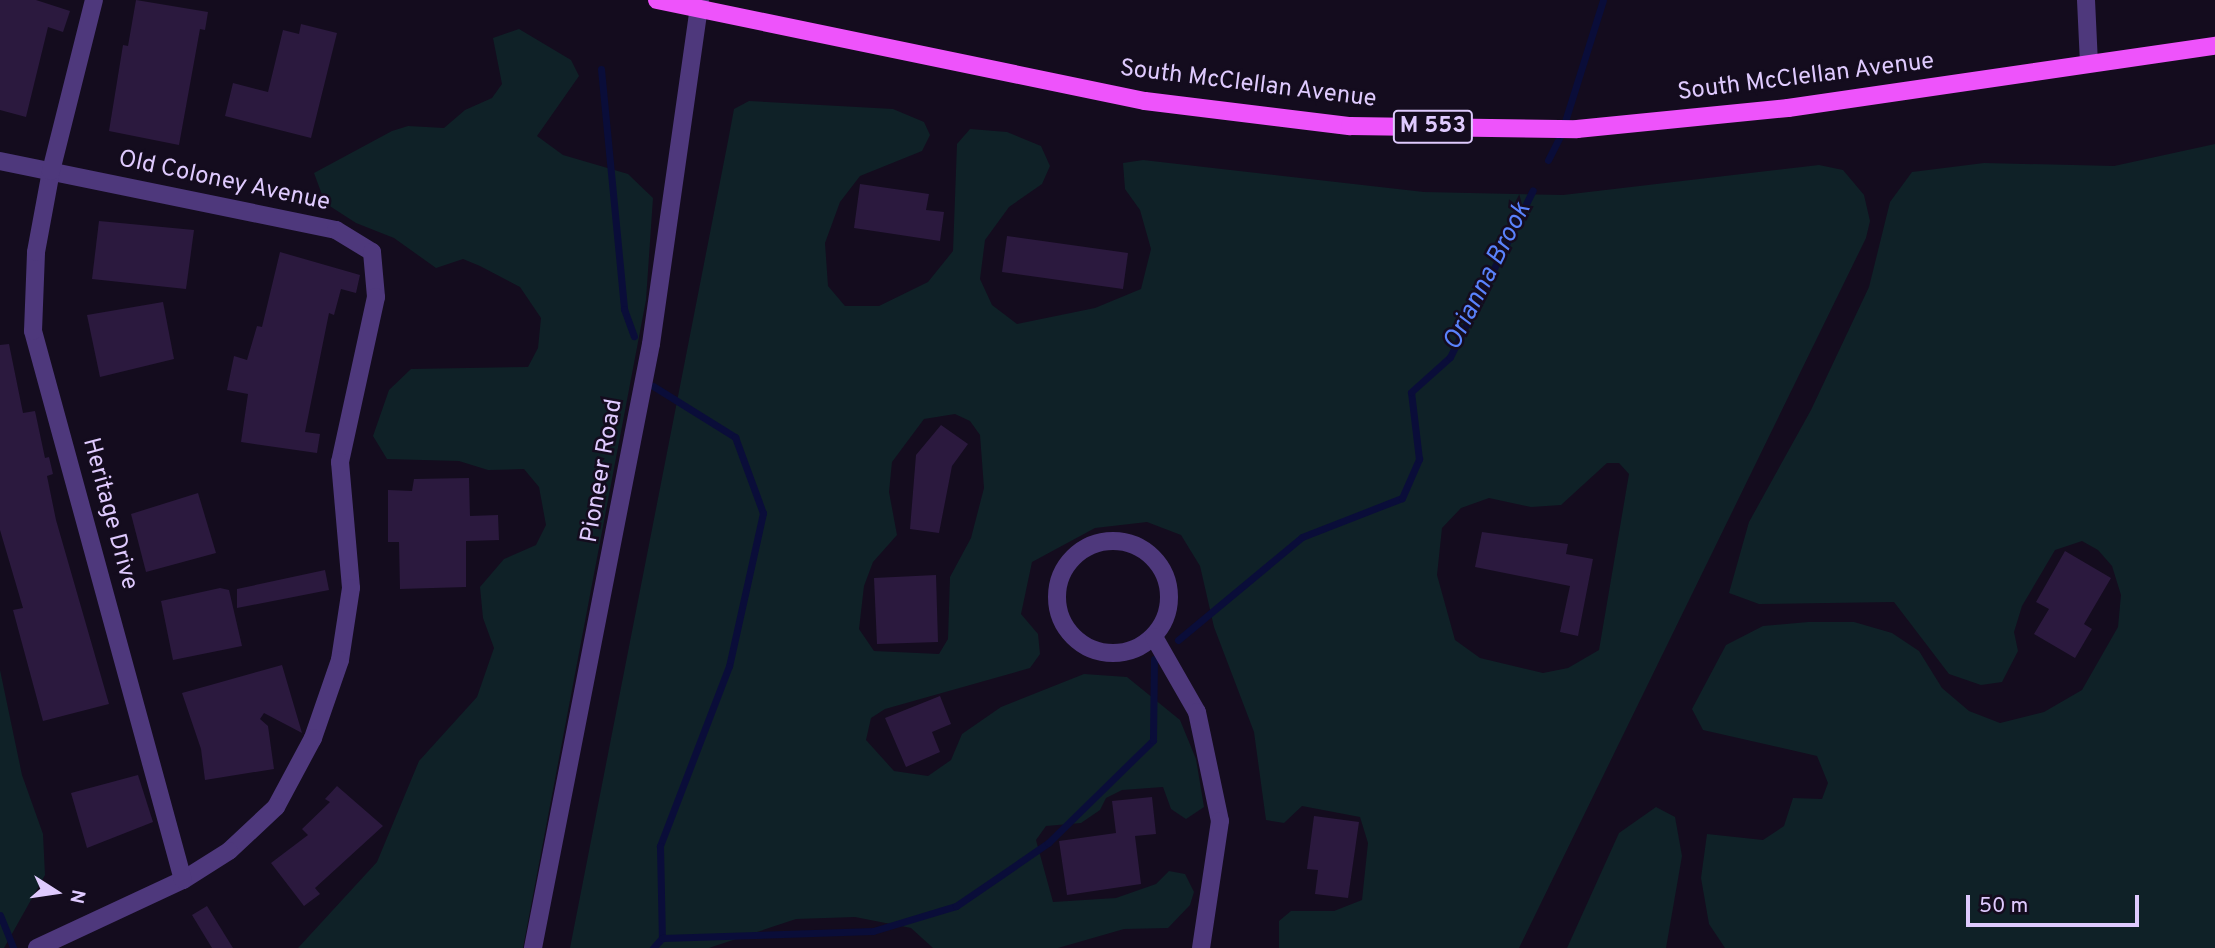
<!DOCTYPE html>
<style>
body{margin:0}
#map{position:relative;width:2215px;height:948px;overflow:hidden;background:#140c1e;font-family:Overpass,sans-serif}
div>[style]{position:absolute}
.green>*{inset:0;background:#0f2127}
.stream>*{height:7px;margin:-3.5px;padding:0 3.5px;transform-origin:3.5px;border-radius:3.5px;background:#0a0d39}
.building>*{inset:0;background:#2b193e}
.minor>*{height:18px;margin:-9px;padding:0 9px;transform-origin:9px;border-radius:9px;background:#4e387c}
.minor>.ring{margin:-9px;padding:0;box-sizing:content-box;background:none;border:18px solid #4e387c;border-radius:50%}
.major>*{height:18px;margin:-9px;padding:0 9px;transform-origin:9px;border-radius:9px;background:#ee53fb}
span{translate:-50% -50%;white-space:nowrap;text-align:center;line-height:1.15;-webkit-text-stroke:5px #140c1e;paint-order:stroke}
.shield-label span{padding:2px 5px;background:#140c1e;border:2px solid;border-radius:5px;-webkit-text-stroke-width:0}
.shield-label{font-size:23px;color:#dfcafe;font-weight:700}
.street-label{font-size:24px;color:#dfcafe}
.water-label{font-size:26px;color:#5a82fc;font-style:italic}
.north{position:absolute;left:21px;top:857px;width:70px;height:70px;-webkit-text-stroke:5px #140c1e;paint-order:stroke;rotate:102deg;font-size:19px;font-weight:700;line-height:28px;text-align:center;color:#dfcafe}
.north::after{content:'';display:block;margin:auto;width:24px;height:32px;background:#dfcafe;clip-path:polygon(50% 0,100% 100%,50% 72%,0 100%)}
.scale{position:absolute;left:1966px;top:895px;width:173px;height:32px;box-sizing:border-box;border:4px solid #dfcafe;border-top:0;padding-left:9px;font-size:21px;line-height:24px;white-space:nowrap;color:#dfcafe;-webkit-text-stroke:5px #140c1e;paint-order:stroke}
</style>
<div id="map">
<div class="green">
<div style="clip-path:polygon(519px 29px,571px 60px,579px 76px,537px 136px,563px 155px,628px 174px,653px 198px,646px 300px,523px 948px,298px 948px,377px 862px,419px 761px,477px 697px,494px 648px,483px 618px,480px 587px,504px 559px,536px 545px,546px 525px,539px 487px,524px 469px,488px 470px,459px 461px,387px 459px,373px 436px,389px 390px,411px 369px,528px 367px,538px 348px,541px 318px,520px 287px,480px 266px,463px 259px,436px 268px,394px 238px,356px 223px,325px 203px,314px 173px,392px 131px,408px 126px,444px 128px,465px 110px,492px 98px,502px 84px,493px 38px)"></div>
<div style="clip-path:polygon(evenodd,749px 101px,893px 109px,924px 122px,930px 135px,922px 151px,860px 176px,840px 202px,825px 243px,828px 286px,845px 306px,879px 306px,928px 282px,953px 251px,957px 144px,970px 129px,1007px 132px,1041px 146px,1050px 166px,1042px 184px,1009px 207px,985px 240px,980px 279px,992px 305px,1017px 324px,1095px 308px,1141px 289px,1151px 249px,1140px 210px,1125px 189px,1123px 163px,1143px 160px,1424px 192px,1563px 195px,1819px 165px,1843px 170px,1864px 195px,1870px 221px,1866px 238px,1519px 948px,1279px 948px,1279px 921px,1291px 911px,1334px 911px,1362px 900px,1368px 843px,1360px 817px,1302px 806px,1284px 823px,1266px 820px,1254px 732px,1214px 627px,1200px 566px,1181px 535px,1147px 522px,1095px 528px,1032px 562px,1021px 614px,1038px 634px,1040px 654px,1030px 668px,885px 709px,871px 718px,866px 740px,894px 771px,928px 776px,951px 760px,962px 734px,1001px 707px,1084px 674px,1127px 677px,1180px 720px,1196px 759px,1204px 807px,1186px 819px,1171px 809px,1163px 787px,1122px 790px,1106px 798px,1100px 810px,1081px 823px,1046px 826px,1036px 840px,1053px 902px,1116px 898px,1156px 884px,1169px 871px,1185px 874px,1194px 892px,1190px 905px,1168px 928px,1124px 929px,1058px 948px,933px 948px,911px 928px,855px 917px,796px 919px,709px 948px,570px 948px,728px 141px,734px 109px,749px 101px,955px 414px,970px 421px,980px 435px,984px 488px,971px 538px,950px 577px,948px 639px,939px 654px,874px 651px,859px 629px,864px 586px,873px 562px,897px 535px,889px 492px,892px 462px,924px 419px,955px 414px,749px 101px,1607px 463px,1619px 463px,1629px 474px,1599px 650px,1568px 668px,1543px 673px,1480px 658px,1455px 640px,1437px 575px,1442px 528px,1461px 508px,1489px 498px,1531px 507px,1561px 505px,1607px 463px)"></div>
<div style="clip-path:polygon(2215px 144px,2215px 948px,1725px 948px,1709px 924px,1701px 878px,1707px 834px,1763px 840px,1784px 826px,1793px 798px,1822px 799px,1828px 783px,1817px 756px,1703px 730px,1692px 709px,1726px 645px,1763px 626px,1808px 622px,1854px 622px,1892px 633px,1919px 651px,1942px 688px,1969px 711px,2000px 723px,2044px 712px,2082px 690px,2118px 627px,2121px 595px,2112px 566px,2098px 550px,2082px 541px,2055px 550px,2022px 606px,2014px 632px,2018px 651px,2002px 682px,1981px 685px,1949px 674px,1894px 602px,1759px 604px,1729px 593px,1749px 522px,1811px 410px,1869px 287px,1890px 202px,1912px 172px,1984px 163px,2114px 166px)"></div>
<div style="clip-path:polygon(0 670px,22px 775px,43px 834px,45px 875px,4px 948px,0 948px)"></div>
<div style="clip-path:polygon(1656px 807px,1675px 817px,1682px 856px,1666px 948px,1567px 948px,1619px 833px)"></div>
</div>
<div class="stream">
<div style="left:601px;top:69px;width:241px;rotate:84.5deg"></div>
<div style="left:624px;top:309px;width:29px;rotate:70deg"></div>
<div style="left:1548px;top:160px;width:29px;rotate:-63deg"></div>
<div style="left:1561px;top:134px;width:140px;rotate:-72.6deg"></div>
<div style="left:653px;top:386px;width:97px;rotate:31.9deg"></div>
<div style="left:735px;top:437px;width:81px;rotate:69.8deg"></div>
<div style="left:763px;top:513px;width:157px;rotate:102.5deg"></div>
<div style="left:729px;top:666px;width:193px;rotate:111deg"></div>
<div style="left:660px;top:846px;width:92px;rotate:88.8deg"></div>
<div style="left:1178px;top:640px;width:161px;rotate:-39.7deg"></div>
<div style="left:1302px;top:537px;width:107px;rotate:-21.3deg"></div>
<div style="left:1402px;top:498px;width:43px;rotate:-66.4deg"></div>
<div style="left:1419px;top:459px;width:67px;rotate:-96.8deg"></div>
<div style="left:1411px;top:392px;width:52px;rotate:-41.9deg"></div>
<div style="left:1450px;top:357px;width:186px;rotate:-63.6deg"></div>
<div style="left:0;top:915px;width:35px;rotate:68deg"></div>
<div style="left:653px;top:948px;width:13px;rotate:-48deg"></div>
<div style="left:662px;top:938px;width:211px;rotate:-1.9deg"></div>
<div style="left:873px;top:931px;width:87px;rotate:-16.8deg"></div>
<div style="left:956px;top:906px;width:112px;rotate:-34.4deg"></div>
<div style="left:1048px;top:843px;width:147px;rotate:-44.4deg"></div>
<div style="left:1153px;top:740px;width:81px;rotate:-89.3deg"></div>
</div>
<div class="building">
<div style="clip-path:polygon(0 0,36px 0,70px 11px,63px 32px,48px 27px,26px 117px,0 110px)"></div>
<div style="clip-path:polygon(136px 0,208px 12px,205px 30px,200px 29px,179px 145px,109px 131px,123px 45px,128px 46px)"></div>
<div style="clip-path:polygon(301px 24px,337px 33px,311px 138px,225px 116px,233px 83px,268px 92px,283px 30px,299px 34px)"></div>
<div style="clip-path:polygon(860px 184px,929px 194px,926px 210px,944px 212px,940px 241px,854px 228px)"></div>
<div style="clip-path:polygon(99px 221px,194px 230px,186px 289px,92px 279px)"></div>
<div style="clip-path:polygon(1007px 236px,1128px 253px,1123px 289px,1002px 272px)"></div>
<div style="clip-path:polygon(280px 252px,360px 275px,356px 293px,341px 289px,334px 315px,329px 313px,305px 432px,320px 434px,317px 453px,241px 442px,248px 394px,227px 390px,234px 356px,247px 360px,257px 326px,262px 327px)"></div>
<div style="clip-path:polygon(163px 302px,174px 359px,100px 377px,87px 315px)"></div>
<div style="clip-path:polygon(9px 344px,23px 413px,35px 411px,45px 458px,49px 457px,53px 474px,47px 476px,56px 520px,109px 704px,43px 721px,13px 610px,23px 608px,0 530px,0 345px)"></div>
<div style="clip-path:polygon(941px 425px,968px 444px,952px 466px,939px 533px,910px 529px,916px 455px)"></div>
<div style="clip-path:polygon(469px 478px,470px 516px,498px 515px,499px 540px,466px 541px,466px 587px,400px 589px,399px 542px,388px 542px,388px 490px,412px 491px,414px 479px)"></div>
<div style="clip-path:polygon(198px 493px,216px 553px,146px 572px,131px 514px)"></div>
<div style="clip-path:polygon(1482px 532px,1568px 544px,1566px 554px,1593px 559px,1578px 636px,1560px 632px,1570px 586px,1475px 567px)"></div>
<div style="clip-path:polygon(2065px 551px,2111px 578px,2084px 624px,2092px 629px,2075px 658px,2034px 634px,2049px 609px,2036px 602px)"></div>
<div style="clip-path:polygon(325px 570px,329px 590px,237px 608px,237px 589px)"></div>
<div style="clip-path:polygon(936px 575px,938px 642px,877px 644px,874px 578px)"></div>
<div style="clip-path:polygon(220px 588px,229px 590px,242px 646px,173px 660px,161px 601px)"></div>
<div style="clip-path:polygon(282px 665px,302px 733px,264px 713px,260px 719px,268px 726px,274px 769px,205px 780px,201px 749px,182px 693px)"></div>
<div style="clip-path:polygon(940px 696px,951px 724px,932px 732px,940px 752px,906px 767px,885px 718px)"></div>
<div style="clip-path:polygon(138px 775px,153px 822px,87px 848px,71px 793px)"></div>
<div style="clip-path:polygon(337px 786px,383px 826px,315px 888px,320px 894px,304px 906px,271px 863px,308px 835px,302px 829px,330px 802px,325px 799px)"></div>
<div style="clip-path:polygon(1152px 797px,1156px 834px,1135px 836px,1141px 884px,1067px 895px,1059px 841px,1116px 833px,1112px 801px)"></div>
<div style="clip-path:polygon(1314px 816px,1359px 822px,1348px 898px,1315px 894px,1318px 870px,1307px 869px)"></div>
<div style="clip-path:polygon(207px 906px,233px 948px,212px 948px,192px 915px)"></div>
</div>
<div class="minor">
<div style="left:2086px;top:0;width:63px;rotate:87.3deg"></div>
<div style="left:0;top:161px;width:343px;rotate:11.6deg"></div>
<div style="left:336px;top:230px;width:42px;rotate:31.4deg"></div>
<div style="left:372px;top:252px;width:45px;rotate:84.9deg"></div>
<div style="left:376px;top:297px;width:169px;rotate:102.3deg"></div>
<div style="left:340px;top:462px;width:126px;rotate:85deg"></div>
<div style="left:351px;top:588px;width:73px;rotate:98.7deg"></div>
<div style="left:340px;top:660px;width:83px;rotate:109.1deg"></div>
<div style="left:313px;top:738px;width:78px;rotate:118.2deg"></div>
<div style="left:276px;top:807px;width:64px;rotate:136.9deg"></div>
<div style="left:229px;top:851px;width:54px;rotate:147.8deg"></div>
<div class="ring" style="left:1057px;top:541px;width:94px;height:94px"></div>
<div style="left:1154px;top:637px;width:86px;rotate:60.2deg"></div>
<div style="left:1197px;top:712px;width:111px;rotate:78.1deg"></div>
<div style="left:1220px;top:821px;width:128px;rotate:98.5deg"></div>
<div style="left:37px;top:948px;width:161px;rotate:-25deg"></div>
<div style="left:183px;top:880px;width:569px;rotate:-105.28deg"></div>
<div style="left:33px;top:331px;width:79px;rotate:-87.8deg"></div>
<div style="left:36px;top:252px;width:82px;rotate:-79.5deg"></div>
<div style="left:51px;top:171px;width:176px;rotate:-75.9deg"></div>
<div style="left:533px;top:948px;width:615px;rotate:-78.95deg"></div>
<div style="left:651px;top:344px;width:347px;rotate:-81.9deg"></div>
</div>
<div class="major">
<div style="left:657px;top:0;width:498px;rotate:11.7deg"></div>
<div style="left:1145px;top:101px;width:207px;rotate:7deg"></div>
<div style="left:1350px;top:126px;width:227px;rotate:0.8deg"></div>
<div style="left:1577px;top:129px;width:212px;rotate:-5.7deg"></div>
<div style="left:1788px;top:108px;width:431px;rotate:-8.3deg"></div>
</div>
<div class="shield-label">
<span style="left:1433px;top:127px">M 553</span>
</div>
<div class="street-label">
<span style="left:1806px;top:78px;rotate:-7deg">South McClellan Avenue</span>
<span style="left:1248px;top:85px;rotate:7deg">South McClellan Avenue</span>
<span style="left:224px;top:182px;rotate:12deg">Old Coloney Avenue</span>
<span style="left:603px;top:471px;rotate:-80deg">Pioneer Road</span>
<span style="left:109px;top:514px;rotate:75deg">Heritage Drive</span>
</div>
<div class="water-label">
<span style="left:1488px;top:277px;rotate:-63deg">Orianna Brook</span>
</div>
<div class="north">N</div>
<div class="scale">50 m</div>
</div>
